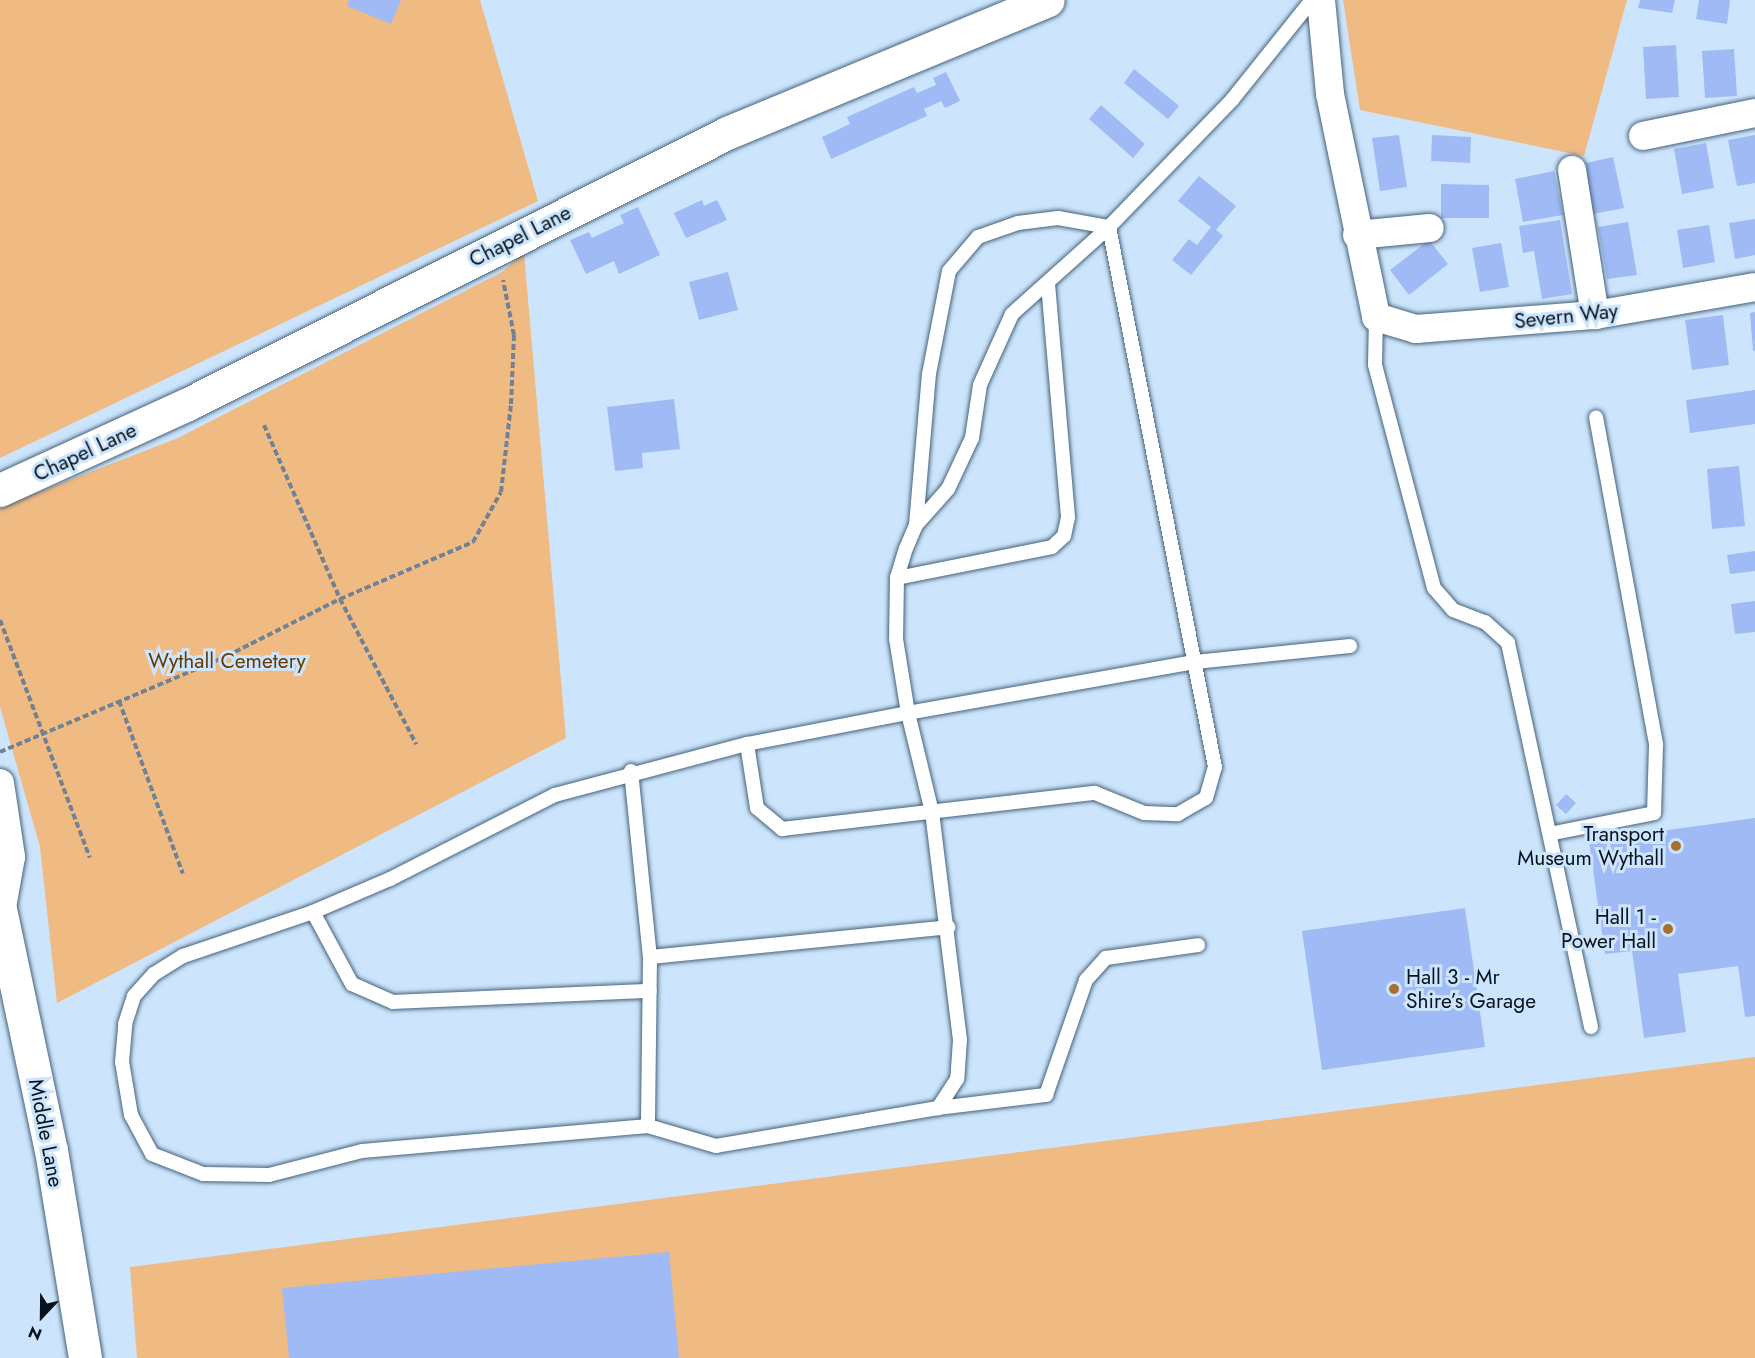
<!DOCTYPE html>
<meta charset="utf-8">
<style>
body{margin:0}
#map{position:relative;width:1755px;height:1358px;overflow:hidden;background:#cce5fd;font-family:Jost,sans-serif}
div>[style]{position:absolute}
.green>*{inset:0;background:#f0ba83}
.building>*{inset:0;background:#a0baf6}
.path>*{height:4px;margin-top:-2px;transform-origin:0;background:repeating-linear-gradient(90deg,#708294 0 6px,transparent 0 9px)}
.roads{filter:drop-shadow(0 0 2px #46627b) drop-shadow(0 0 2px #46627b)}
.service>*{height:14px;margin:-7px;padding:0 7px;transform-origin:7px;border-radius:7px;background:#fff}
.minor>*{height:28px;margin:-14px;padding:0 14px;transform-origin:14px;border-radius:14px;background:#fff}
.tertiary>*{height:33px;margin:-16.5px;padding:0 16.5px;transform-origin:16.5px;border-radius:16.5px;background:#fff}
.dots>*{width:16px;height:16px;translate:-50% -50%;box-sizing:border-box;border:3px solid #cce5fd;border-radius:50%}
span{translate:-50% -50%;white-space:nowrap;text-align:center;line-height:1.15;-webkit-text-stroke:6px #cce5fd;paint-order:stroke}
.street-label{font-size:21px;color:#07121c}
.park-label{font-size:21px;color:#633a01}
.poi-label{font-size:21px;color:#07121c}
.right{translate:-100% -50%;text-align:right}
.left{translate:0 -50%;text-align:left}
.north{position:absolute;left:12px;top:1286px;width:60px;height:60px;-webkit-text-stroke:4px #cce5fd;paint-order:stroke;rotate:202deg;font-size:16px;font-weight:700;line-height:24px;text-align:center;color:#07121c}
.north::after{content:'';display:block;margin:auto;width:21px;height:27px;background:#07121c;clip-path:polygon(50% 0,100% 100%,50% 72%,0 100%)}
</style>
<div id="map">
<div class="green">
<div style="clip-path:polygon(0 0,480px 0,538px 201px,0 458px)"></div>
<div style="clip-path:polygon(1343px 0,1627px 0,1584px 156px,1360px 110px)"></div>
<div style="clip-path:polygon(524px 253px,566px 738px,57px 1003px,40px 847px,0 707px,0 507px,178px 438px,502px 272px)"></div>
<div style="clip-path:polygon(1755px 1057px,1755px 1358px,137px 1358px,130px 1267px)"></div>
</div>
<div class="building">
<div style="clip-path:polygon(349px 0,401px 0,391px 24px,347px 6px)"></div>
<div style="clip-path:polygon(1640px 0,1675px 0,1672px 13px,1638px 8px)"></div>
<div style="clip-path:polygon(1699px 0,1730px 0,1727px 24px,1696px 19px)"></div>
<div style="clip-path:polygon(1676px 45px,1679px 97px,1646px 99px,1643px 47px)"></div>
<div style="clip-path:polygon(1734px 49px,1737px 96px,1705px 98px,1702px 51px)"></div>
<div style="clip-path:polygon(1134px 69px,1179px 106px,1168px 119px,1124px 83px)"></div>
<div style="clip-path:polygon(946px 72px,960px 101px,945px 108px,941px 101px,924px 109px,927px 116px,831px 159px,822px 137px,850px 124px,847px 117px,914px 87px,917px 93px,936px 85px,933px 78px)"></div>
<div style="clip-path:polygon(1101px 105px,1145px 144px,1133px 158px,1089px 119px)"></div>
<div style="clip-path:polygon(1399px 135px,1407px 187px,1380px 191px,1372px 138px)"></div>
<div style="clip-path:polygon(1432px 135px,1471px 137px,1470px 163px,1431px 161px)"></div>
<div style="clip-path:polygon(1755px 135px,1755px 183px,1737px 186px,1728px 140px)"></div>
<div style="clip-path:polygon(1706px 143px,1714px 188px,1682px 194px,1674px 149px)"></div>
<div style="clip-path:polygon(1613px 157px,1624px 208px,1593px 214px,1582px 164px)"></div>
<div style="clip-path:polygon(1554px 171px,1563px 215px,1523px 222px,1515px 179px)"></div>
<div style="clip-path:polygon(1199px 176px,1236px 206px,1216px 230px,1223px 236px,1191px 275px,1172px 260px,1189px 239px,1197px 245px,1211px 227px,1178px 201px)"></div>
<div style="clip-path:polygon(1441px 184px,1489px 185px,1489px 218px,1441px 218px)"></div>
<div style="clip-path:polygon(702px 200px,704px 206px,717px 200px,727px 220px,686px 238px,674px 213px)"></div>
<div style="clip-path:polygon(638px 207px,660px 255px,619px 274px,614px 261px,586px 274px,570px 240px,589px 232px,592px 238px,624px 223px,620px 215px)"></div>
<div style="clip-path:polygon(1755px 219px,1755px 255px,1735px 259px,1729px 223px)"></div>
<div style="clip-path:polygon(1560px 220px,1572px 294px,1542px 299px,1534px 251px,1523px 253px,1519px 226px)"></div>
<div style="clip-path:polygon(1628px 222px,1637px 275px,1607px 279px,1598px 227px)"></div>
<div style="clip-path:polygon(1709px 225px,1715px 262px,1683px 268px,1677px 230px)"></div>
<div style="clip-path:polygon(1429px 240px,1448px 264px,1409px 295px,1390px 270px)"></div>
<div style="clip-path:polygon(1501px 243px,1509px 287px,1480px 292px,1472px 248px)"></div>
<div style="clip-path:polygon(728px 272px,738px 310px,699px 320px,689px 282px)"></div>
<div style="clip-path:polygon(1755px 312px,1755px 350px,1753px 351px,1750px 313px)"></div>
<div style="clip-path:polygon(1723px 315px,1729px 365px,1692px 370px,1685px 320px)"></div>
<div style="clip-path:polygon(1755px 390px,1755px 424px,1690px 433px,1686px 400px)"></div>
<div style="clip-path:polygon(674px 399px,680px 449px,642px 453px,643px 468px,615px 471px,607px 407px)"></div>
<div style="clip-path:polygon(1739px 466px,1745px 526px,1712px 529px,1707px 469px)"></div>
<div style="clip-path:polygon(1755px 551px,1755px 571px,1730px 574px,1727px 555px)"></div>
<div style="clip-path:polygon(1755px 601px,1755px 632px,1735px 634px,1731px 604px)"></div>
<div style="clip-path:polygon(1566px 794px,1576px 803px,1566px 814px,1556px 805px)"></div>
<div style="clip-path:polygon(1755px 818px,1755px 1016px,1745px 1017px,1738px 966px,1678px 974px,1686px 1032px,1644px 1038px,1632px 951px,1605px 954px,1589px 841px)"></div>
<div style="clip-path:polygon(1465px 908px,1485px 1047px,1322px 1070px,1302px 931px)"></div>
<div style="clip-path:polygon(669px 1252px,679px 1358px,289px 1358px,282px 1288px)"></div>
</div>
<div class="path">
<div style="left:264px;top:425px;width:190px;rotate:66.4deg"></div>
<div style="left:340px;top:599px;width:164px;rotate:62.3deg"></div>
<div style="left:0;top:620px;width:254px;rotate:69.3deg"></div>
<div style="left:119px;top:701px;width:184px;rotate:69.7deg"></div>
<div style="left:0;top:752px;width:246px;rotate:-22.9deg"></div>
<div style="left:227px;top:656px;width:127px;rotate:-26.8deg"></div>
<div style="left:340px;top:599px;width:145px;rotate:-23.2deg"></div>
<div style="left:473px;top:542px;width:57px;rotate:-60.8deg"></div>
<div style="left:501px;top:492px;width:89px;rotate:-83.5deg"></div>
<div style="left:511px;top:404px;width:69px;rotate:-87.5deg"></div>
<div style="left:514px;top:335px;width:56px;rotate:-101.3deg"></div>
</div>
<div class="roads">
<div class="service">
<div style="left:1312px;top:0;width:128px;rotate:128.7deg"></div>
<div style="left:1232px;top:100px;width:177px;rotate:134.1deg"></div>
<div style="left:1109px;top:227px;width:130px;rotate:138.1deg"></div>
<div style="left:1012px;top:314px;width:78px;rotate:114.3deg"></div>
<div style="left:980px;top:385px;width:54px;rotate:98.6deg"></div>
<div style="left:972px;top:438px;width:56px;rotate:115.2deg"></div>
<div style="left:948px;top:489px;width:48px;rotate:131.6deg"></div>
<div style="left:916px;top:525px;width:25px;rotate:113deg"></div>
<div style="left:906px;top:548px;width:31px;rotate:107deg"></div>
<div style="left:897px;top:578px;width:61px;rotate:90.9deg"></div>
<div style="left:896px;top:639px;width:75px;rotate:80.8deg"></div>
<div style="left:908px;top:713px;width:102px;rotate:76.4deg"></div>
<div style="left:932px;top:812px;width:230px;rotate:83deg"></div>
<div style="left:960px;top:1040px;width:39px;rotate:94deg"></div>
<div style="left:957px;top:1079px;width:35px;rotate:123deg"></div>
<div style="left:938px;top:1108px;width:225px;rotate:170.3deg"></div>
<div style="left:716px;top:1146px;width:71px;rotate:-163.6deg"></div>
<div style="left:648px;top:1126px;width:287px;rotate:175deg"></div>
<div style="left:362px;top:1151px;width:96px;rotate:165.5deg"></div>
<div style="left:269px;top:1175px;width:66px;rotate:-179.1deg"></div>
<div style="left:203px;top:1174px;width:55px;rotate:-158.6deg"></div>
<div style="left:152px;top:1154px;width:44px;rotate:-118.3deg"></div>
<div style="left:131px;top:1115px;width:54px;rotate:-99.6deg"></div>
<div style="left:122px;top:1062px;width:38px;rotate:-85deg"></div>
<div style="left:125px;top:1024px;width:29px;rotate:-72deg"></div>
<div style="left:134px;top:996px;width:30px;rotate:-48deg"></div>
<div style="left:154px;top:974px;width:34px;rotate:-32deg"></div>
<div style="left:183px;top:956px;width:137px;rotate:-18.7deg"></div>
<div style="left:313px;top:912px;width:84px;rotate:-23.2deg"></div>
<div style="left:390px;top:879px;width:185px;rotate:-27deg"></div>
<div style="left:555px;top:795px;width:199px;rotate:-14.9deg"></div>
<div style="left:747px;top:744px;width:164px;rotate:-10.9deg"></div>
<div style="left:908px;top:713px;width:291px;rotate:-10.1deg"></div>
<div style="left:1195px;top:662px;width:156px;rotate:-5.9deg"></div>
<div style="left:1376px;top:317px;width:48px;rotate:91.2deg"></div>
<div style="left:1375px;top:365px;width:231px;rotate:75.2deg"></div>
<div style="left:1434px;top:588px;width:29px;rotate:49deg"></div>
<div style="left:1453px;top:610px;width:34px;rotate:21deg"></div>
<div style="left:1485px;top:622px;width:31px;rotate:42deg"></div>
<div style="left:1508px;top:643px;width:393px;rotate:77.8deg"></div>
<div style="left:916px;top:525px;width:152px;rotate:-85.1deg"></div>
<div style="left:929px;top:374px;width:105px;rotate:-79deg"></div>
<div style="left:949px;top:271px;width:45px;rotate:-49.5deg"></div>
<div style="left:978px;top:237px;width:42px;rotate:-19.3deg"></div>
<div style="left:1018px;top:223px;width:40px;rotate:-7.1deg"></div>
<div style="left:1058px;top:218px;width:52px;rotate:10deg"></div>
<div style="left:897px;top:578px;width:158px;rotate:-11.3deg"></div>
<div style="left:1052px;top:547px;width:16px;rotate:-43deg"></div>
<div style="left:1064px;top:536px;width:19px;rotate:-78deg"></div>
<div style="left:1068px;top:517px;width:234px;rotate:-94.9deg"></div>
<div style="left:747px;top:744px;width:65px;rotate:81.1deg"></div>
<div style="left:757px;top:808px;width:33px;rotate:40deg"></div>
<div style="left:782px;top:829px;width:315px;rotate:-6.6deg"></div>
<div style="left:1095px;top:793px;width:53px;rotate:22.2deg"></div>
<div style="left:1144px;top:813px;width:34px;rotate:2deg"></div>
<div style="left:1178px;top:814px;width:32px;rotate:-30deg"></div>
<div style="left:1206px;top:798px;width:32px;rotate:-74deg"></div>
<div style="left:1215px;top:767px;width:550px;rotate:-101.11deg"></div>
<div style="left:631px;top:771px;width:187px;rotate:84.2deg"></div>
<div style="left:650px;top:957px;width:169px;rotate:90.7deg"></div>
<div style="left:1554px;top:833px;width:102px;rotate:-11.3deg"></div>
<div style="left:1654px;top:813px;width:69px;rotate:-88.3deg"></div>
<div style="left:1656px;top:744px;width:332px;rotate:-100.4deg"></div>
<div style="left:313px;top:912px;width:82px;rotate:61.6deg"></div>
<div style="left:352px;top:984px;width:45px;rotate:23.7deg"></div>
<div style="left:393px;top:1002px;width:257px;rotate:-2.5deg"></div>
<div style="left:650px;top:957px;width:300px;rotate:-5.7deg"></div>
<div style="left:938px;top:1108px;width:109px;rotate:-6.9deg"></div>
<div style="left:1046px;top:1095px;width:122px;rotate:-70.8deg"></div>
<div style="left:1086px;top:980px;width:30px;rotate:-48deg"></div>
<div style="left:1106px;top:958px;width:93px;rotate:-8deg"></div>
</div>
<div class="minor">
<div style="left:1321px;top:0;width:94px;rotate:84.5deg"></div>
<div style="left:1330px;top:94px;width:228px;rotate:78.3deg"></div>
<div style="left:1376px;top:317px;width:42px;rotate:16.7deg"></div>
<div style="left:1416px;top:329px;width:180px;rotate:-4.5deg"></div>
<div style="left:1595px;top:315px;width:162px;rotate:-9.9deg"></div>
<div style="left:1643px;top:136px;width:114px;rotate:-11.6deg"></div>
<div style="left:1572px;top:170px;width:147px;rotate:81deg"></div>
<div style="left:1357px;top:235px;width:73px;rotate:-5.5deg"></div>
<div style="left:0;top:783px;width:75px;rotate:81.5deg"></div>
<div style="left:11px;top:857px;width:57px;rotate:100.1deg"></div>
</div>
<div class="tertiary">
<div style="left:0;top:490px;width:205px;rotate:-24.6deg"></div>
<div style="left:186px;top:405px;width:606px;rotate:-26.69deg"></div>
<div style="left:727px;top:133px;width:347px;rotate:-22.5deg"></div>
<div style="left:0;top:909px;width:246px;rotate:78.1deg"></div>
<div style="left:51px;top:1150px;width:211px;rotate:80.7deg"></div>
</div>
</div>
<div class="dots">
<div style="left:1676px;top:846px;background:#a86f2d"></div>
<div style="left:1668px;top:929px;background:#a86f2d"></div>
<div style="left:1394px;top:989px;background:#a86f2d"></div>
</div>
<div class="street-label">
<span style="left:520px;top:236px;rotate:-27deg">Chapel Lane</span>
<span style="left:1566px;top:316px;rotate:-6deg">Severn Way</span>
<span style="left:85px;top:452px;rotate:-25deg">Chapel Lane</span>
<span style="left:46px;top:1133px;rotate:79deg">Middle Lane</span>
</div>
<div class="park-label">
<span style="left:227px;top:661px">Wythall Cemetery</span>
</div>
<div class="poi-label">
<span class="right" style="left:1664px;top:846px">Transport<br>Museum Wythall</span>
<span class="right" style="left:1656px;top:929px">Hall 1 -<br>Power Hall</span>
<span class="left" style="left:1406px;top:989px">Hall 3 - Mr<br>Shire’s Garage</span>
</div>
<div class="north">N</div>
</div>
